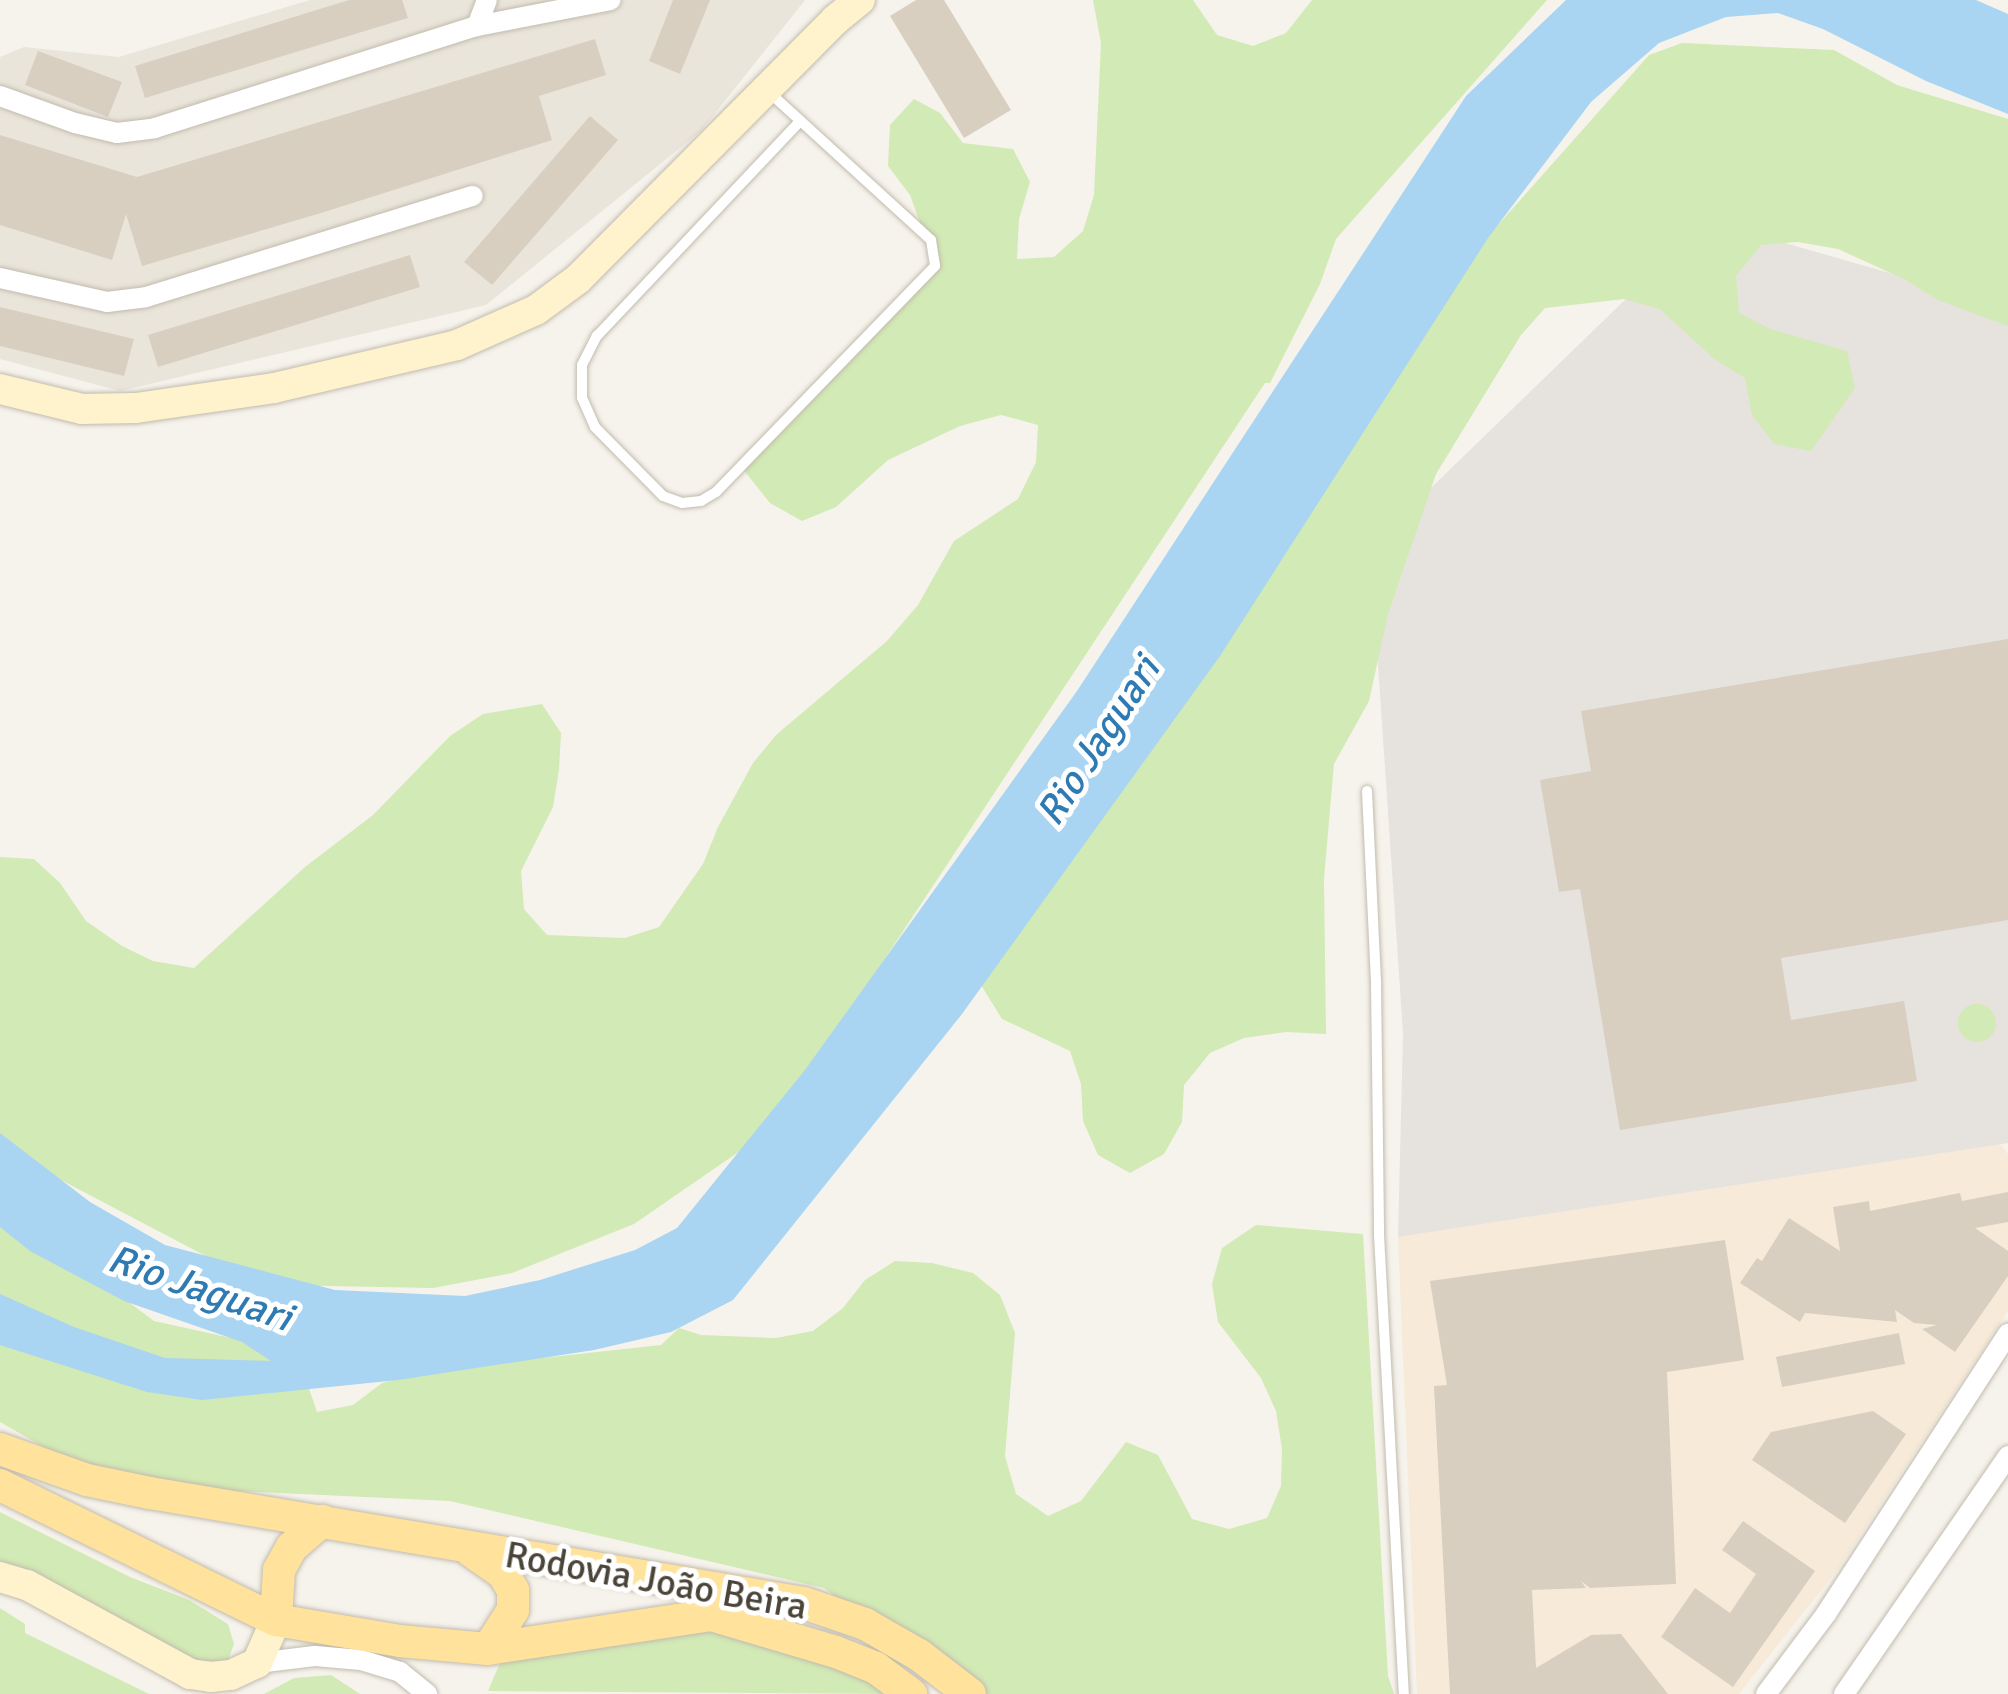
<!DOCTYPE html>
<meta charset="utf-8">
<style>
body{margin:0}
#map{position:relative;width:2008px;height:1694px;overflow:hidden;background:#f6f3ec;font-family:Signika,sans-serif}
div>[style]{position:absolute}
.residential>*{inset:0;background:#eae5da}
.commercial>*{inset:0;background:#f7ead8}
.industrial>*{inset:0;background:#e6e2dd}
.green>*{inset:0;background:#d2eab5}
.round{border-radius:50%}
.water>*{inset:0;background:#a9d4f2}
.building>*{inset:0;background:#d8cfc1}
.roads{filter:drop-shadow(0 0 2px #c2bbae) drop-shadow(0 0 2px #c2bbae)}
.lane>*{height:10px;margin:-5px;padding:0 5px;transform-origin:5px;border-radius:5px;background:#fff}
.street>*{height:20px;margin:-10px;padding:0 10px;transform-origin:10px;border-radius:10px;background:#fff}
.secondary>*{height:30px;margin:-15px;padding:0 15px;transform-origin:15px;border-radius:15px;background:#fff3cd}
.primary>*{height:32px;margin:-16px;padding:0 16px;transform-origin:16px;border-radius:16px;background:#ffe39c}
span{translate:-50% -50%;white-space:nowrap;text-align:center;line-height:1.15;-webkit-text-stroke:10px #fff;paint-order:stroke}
.street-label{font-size:38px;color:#4b4439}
.water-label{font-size:40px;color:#2e7ab2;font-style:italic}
</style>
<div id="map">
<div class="residential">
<div style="clip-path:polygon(310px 0,805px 0,701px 131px,486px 305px,120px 391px,0 359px,0 57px,24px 47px,119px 57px)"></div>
</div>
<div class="commercial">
<div style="clip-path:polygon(2000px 1144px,2008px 1154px,2008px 1311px,1838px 1569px,1739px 1694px,1417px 1694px,1398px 1237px)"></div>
</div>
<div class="industrial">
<div style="clip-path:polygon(1740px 230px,2008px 307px,2008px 1143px,1398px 1237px,1403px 1033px,1370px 547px,1632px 293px)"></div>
</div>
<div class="green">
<div style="clip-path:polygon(1093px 0,1193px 0,1217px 35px,1253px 46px,1286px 33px,1312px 0,1547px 0,1336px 239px,1320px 284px,1270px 383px,1265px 383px,787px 1107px,753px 1142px,634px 1224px,512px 1273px,433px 1288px,276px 1285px,240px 1274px,0 1148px,0 857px,34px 859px,60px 883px,86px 921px,122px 946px,153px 961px,194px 968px,305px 867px,373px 815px,450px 736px,483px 714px,542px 704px,561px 733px,559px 770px,553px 807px,521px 871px,524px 909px,547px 935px,625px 938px,659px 927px,703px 864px,718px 827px,753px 763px,776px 735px,887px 641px,918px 605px,954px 541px,1018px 499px,1036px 462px,1038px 425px,1001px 415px,960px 426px,888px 460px,836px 507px,802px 521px,770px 503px,742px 468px,934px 261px,910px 195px,888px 166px,890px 125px,914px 99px,940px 113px,963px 143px,1013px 149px,1030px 182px,1019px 219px,1017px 259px,1054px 257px,1083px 231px,1094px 195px,1101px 43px)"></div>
<div style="clip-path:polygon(1682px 43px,1834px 50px,1897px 85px,2008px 119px,2008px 326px,1938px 300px,1906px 280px,1838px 249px,1798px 242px,1761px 245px,1736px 276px,1739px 313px,1770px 329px,1847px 351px,1855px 388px,1811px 451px,1774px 444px,1752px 415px,1745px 378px,1713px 358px,1660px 309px,1624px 299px,1545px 308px,1521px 335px,1436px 474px,1388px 614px,1369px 701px,1334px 764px,1324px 879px,1326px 1034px,1286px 1032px,1244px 1038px,1210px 1053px,1184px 1085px,1182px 1122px,1164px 1154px,1130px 1173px,1098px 1155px,1083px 1121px,1081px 1084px,1070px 1051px,1002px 1019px,981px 985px,1377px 361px,1649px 55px)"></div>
<div class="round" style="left:1958px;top:1004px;width:38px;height:38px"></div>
<div style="clip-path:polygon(0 1206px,154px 1321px,236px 1339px,304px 1374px,317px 1412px,353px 1405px,382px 1383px,424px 1371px,661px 1345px,679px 1328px,701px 1335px,776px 1338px,813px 1331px,843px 1308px,865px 1280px,895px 1261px,932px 1263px,973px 1273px,1000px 1295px,1015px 1333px,1005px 1456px,1016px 1494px,1048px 1516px,1081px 1501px,1126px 1442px,1158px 1455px,1192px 1519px,1229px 1529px,1267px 1518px,1281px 1486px,1282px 1449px,1276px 1411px,1261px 1378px,1218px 1322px,1212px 1284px,1222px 1248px,1256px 1225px,1363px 1234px,1388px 1676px,1394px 1694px,967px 1694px,824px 1588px,450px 1501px,110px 1485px,0 1422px)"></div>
<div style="clip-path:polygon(0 1512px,130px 1577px,189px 1600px,228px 1624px,234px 1644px,228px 1660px,212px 1672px,45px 1578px,0 1561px)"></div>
<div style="clip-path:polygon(0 1608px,25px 1624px,25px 1633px,149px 1694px,0 1694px)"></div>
<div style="clip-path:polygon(718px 1625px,794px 1647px,896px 1694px,488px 1691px,503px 1656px)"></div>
<div style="clip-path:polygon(331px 1675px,360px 1694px,264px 1694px,294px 1678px)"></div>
</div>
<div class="water">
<div style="clip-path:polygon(1566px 0,1976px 0,2008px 14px,2008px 114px,1926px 81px,1823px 29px,1778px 13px,1726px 17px,1659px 43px,1591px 102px,1488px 238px,1220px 656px,962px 1014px,733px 1300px,671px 1332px,594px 1350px,398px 1380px,202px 1400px,147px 1392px,0 1345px,0 1294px,74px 1327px,165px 1358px,271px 1361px,242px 1342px,124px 1301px,30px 1251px,0 1227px,0 1133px,90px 1202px,165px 1245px,335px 1290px,465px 1296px,540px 1280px,635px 1250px,677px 1228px,805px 1070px,1077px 691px,1466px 96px)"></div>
</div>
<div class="building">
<div style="clip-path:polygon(349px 0,402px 0,408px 18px,145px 98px,135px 66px)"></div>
<div style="clip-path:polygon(673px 0,710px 0,680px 74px,649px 61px)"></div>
<div style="clip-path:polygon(916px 0,944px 0,1011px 110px,964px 138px,890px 16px)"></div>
<div style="clip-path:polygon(595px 39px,606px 75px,539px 96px,552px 140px,321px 213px,142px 266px,126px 214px,112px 260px,0 225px,0 135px,137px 177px)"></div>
<div style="clip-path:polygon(38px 51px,122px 82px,108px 117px,25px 85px)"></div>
<div style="clip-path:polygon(590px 116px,618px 140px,492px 285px,464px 262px)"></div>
<div style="clip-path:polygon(410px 255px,420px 287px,158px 367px,148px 335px)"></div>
<div style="clip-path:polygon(0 307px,134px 339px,124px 376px,0 346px)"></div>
<div style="clip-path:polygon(2008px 639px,2008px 920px,1781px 958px,1791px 1020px,1904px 1001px,1917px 1081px,1620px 1130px,1580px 889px,1559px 892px,1540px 780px,1591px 771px,1581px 711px)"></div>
<div style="clip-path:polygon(2008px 1192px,2008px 1222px,1975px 1228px,2008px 1251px,2008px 1276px,1955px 1352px,1922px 1329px,1937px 1325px,1914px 1323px,1895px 1310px,1897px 1322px,1805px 1313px,1800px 1322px,1740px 1283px,1757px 1258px,1762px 1261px,1789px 1218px,1840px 1251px,1833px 1207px,1869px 1201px,1870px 1211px,1960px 1193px,1962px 1201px)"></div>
<div style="clip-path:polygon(1725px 1240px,1744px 1360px,1667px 1372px,1676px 1584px,1590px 1588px,1581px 1581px,1586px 1588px,1532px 1590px,1536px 1668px,1591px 1635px,1621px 1634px,1668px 1694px,1450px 1694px,1434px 1386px,1447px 1385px,1430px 1281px)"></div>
<div style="clip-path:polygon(1899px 1333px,1905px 1364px,1782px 1387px,1776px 1357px)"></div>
<div style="clip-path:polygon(1873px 1411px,1906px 1434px,1845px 1523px,1752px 1460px,1771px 1432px)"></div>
<div style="clip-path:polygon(1743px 1521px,1815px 1571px,1733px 1687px,1661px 1637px,1695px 1588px,1730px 1613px,1756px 1574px,1722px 1550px)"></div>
</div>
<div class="roads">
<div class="lane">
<div style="left:770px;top:93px;width:218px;rotate:42.4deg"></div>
<div style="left:931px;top:240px;width:26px;rotate:81deg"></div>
<div style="left:935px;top:266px;width:315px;rotate:134.1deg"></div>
<div style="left:716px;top:492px;width:17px;rotate:149deg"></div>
<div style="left:701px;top:501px;width:19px;rotate:174deg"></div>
<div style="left:682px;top:503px;width:20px;rotate:-160deg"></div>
<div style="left:663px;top:496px;width:97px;rotate:-134.6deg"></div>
<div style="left:595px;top:427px;width:32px;rotate:-114deg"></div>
<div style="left:582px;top:398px;width:33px;rotate:-90deg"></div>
<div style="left:582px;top:365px;width:33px;rotate:-63deg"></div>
<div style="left:597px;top:336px;width:296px;rotate:-46.6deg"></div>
<div style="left:1367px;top:791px;width:190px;rotate:87.3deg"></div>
<div style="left:1376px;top:981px;width:254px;rotate:89.3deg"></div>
<div style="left:1379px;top:1235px;width:460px;rotate:86.9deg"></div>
</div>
<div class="street">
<div style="left:477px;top:26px;width:28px;rotate:-69deg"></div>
<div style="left:0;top:96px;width:80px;rotate:19.8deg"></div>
<div style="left:75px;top:123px;width:43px;rotate:13.4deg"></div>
<div style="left:117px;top:133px;width:38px;rotate:-7deg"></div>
<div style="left:155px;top:128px;width:338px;rotate:-17.6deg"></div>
<div style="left:477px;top:26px;width:136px;rotate:-11deg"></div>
<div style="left:0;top:278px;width:110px;rotate:12.6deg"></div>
<div style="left:107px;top:302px;width:39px;rotate:-7deg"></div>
<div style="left:146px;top:297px;width:342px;rotate:-17.2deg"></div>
<div style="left:257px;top:1663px;width:58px;rotate:-6.9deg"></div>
<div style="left:315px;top:1656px;width:46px;rotate:5deg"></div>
<div style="left:361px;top:1660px;width:41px;rotate:17.1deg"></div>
<div style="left:400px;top:1672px;width:35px;rotate:39deg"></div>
<div style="left:1766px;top:1694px;width:100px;rotate:-53.1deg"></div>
<div style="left:1826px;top:1614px;width:334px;rotate:-57deg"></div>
<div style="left:1844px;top:1694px;width:289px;rotate:-55.4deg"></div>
</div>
<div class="secondary">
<div style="left:0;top:389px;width:84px;rotate:13.7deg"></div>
<div style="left:82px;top:409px;width:54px;rotate:-1.1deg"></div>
<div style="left:136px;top:408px;width:139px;rotate:-8.2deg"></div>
<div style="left:274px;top:388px;width:188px;rotate:-13.2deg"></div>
<div style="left:457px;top:345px;width:86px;rotate:-23.9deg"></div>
<div style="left:536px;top:310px;width:52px;rotate:-36.4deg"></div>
<div style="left:578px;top:279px;width:365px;rotate:-45.2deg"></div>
<div style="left:835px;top:20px;width:32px;rotate:-39deg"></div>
<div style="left:0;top:1577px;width:28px;rotate:17deg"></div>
<div style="left:27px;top:1585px;width:186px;rotate:28.6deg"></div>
<div style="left:190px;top:1674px;width:21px;rotate:8deg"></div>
<div style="left:211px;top:1677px;width:20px;rotate:-6deg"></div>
<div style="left:231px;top:1675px;width:29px;rotate:-25deg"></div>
<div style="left:257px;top:1663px;width:47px;rotate:-66.2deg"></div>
</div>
<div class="primary">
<div style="left:0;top:1449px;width:92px;rotate:19.6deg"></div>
<div style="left:87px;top:1480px;width:64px;rotate:11.7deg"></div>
<div style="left:150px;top:1493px;width:663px;rotate:9.55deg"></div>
<div style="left:804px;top:1603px;width:65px;rotate:19deg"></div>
<div style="left:865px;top:1624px;width:62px;rotate:29.9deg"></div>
<div style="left:919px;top:1655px;width:64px;rotate:37.4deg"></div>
<div style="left:0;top:1485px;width:307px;rotate:26.1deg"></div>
<div style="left:276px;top:1620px;width:126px;rotate:9.6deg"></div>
<div style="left:400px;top:1641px;width:88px;rotate:5.2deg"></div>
<div style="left:488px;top:1649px;width:226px;rotate:-8.7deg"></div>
<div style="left:711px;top:1615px;width:130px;rotate:16.5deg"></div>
<div style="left:836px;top:1652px;width:43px;rotate:21.8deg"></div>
<div style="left:876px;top:1668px;width:44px;rotate:36.6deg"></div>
<div style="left:471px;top:1551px;width:39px;rotate:35deg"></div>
<div style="left:503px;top:1573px;width:20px;rotate:60deg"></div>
<div style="left:513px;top:1590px;width:20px;rotate:90deg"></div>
<div style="left:513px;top:1610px;width:46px;rotate:122.7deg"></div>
<div style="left:276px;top:1620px;width:50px;rotate:-86.6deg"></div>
<div style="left:279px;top:1570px;width:26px;rotate:-61deg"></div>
<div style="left:292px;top:1547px;width:40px;rotate:-41deg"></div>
</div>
</div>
<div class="street-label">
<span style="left:656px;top:1581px;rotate:10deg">Rodovia João Beira</span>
</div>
<div class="water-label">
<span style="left:1098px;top:741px;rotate:-57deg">Rio Jaguari</span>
<span style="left:200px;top:1288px;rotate:19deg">Rio Jaguari</span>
</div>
</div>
